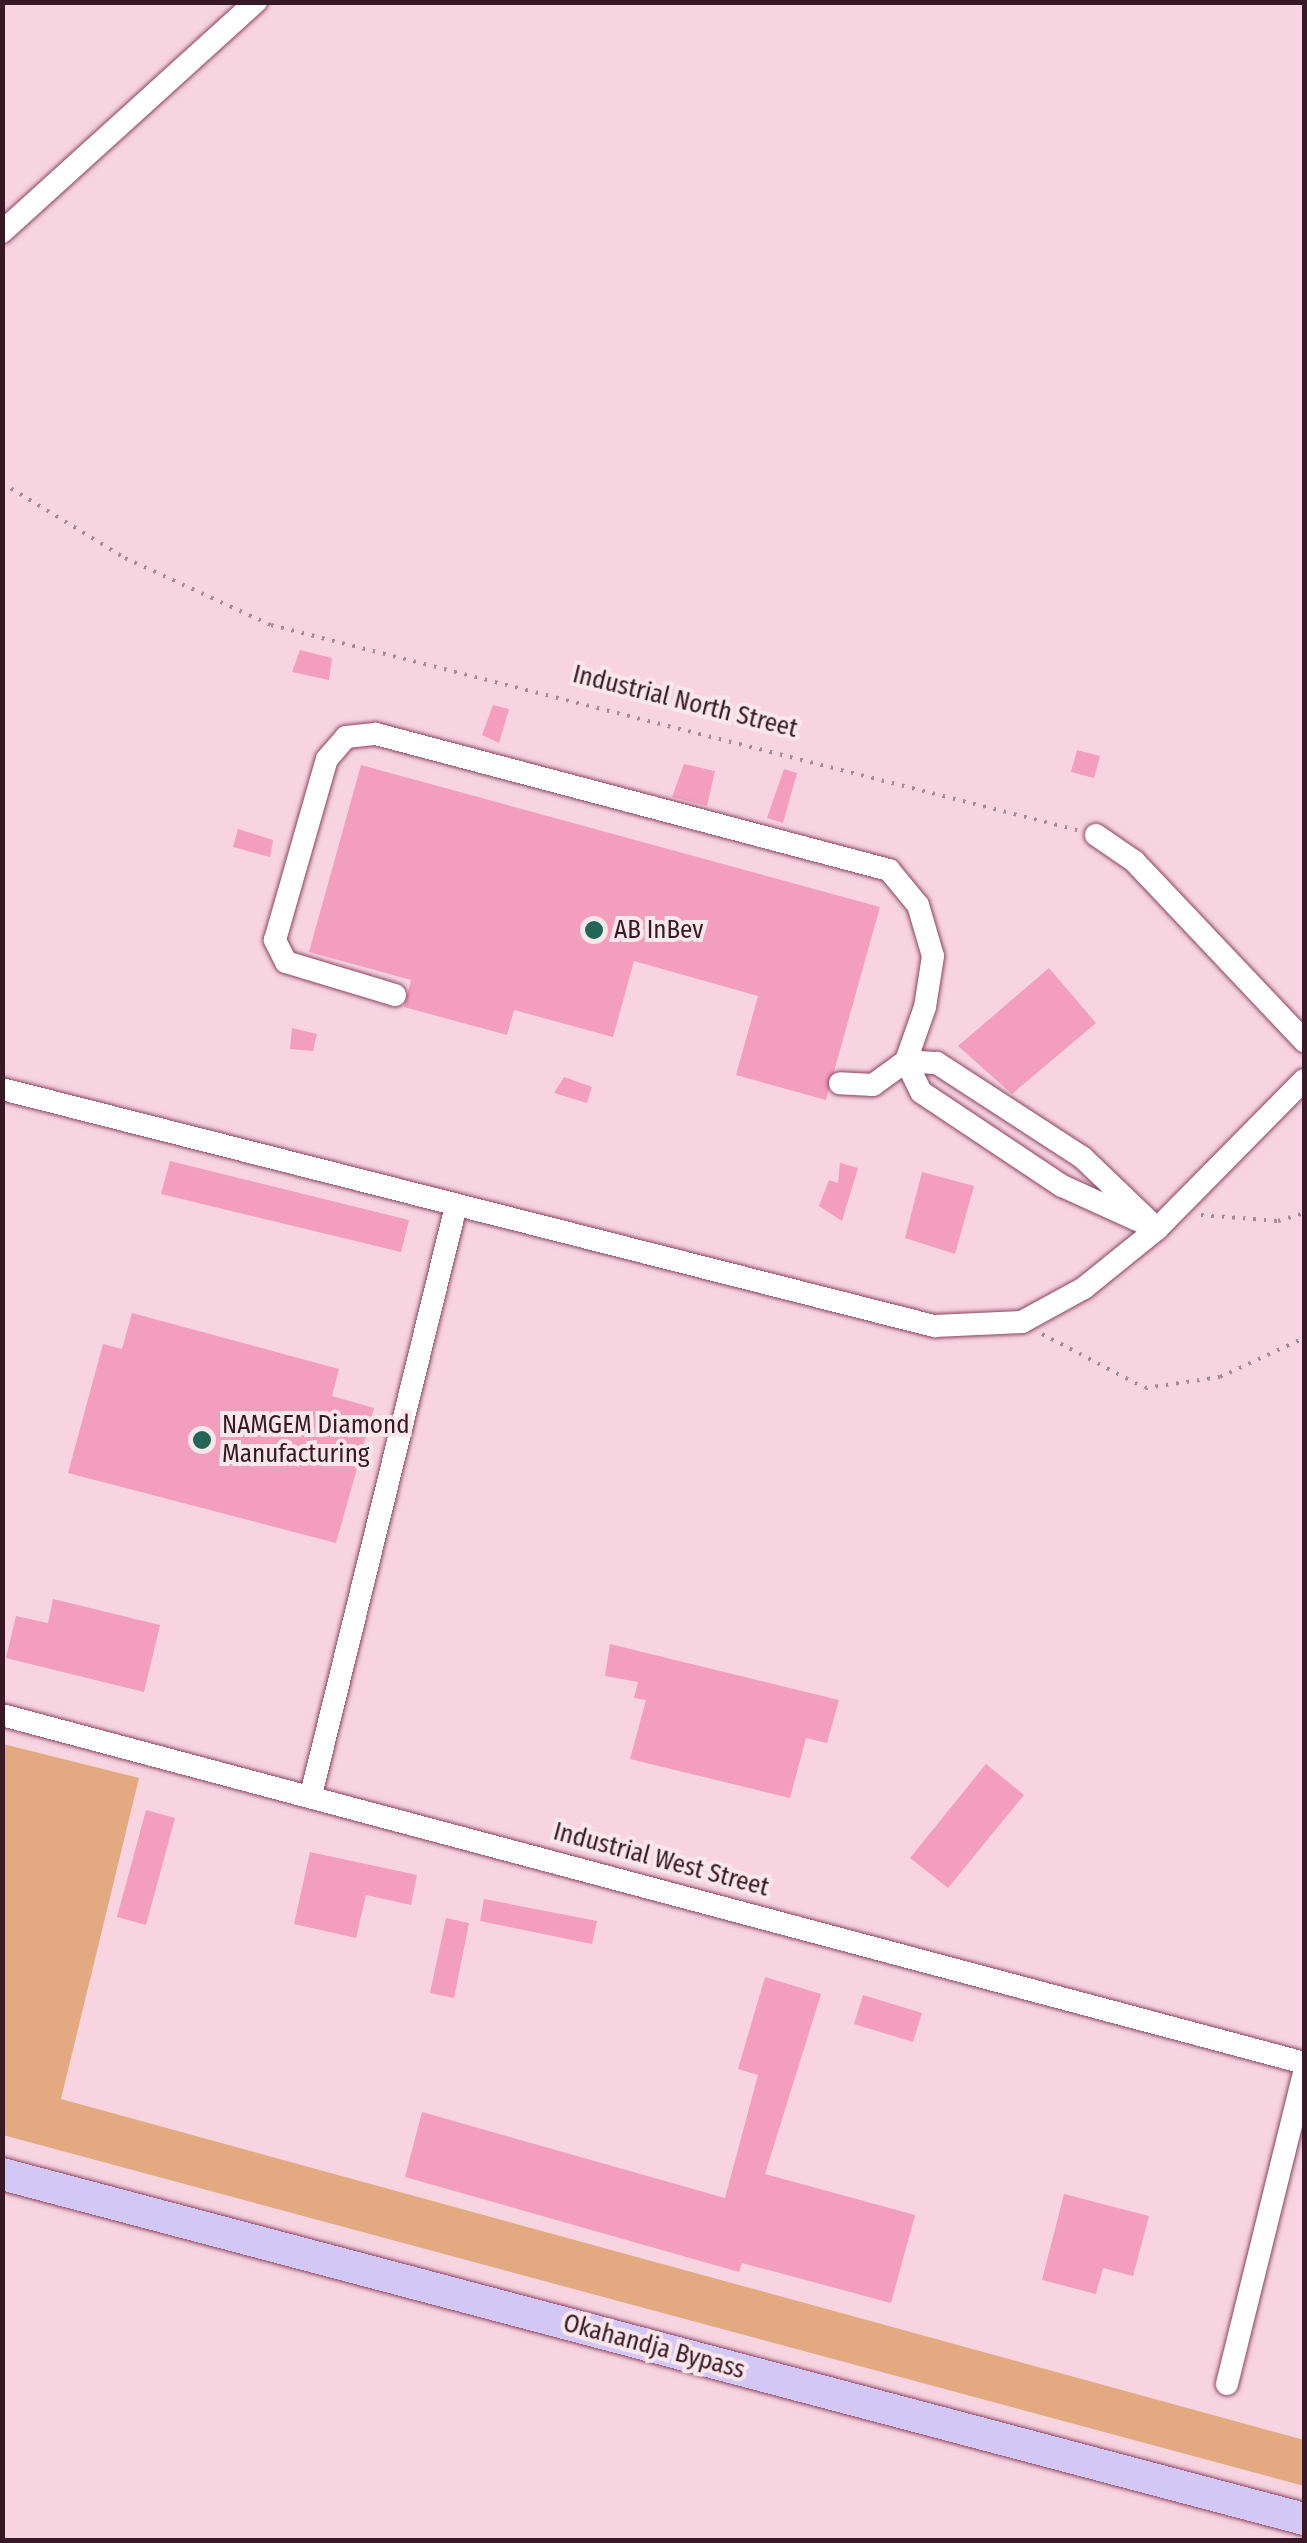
<!DOCTYPE html>
<style>
body{margin:0}
#map{position:relative;width:1307px;height:2543px;overflow:hidden;background:#f7d4e0;font-family:"Fira Sans Condensed",sans-serif}
div>[style]{position:absolute}
.green>*{inset:0;background:#e3a980}
.building>*{inset:0;background:#f39ebd}
.path>*{height:4px;margin-top:-2px;transform-origin:0;background:repeating-linear-gradient(90deg,#a98894 0 2.5px,transparent 0 10.5px)}
.roads{filter:drop-shadow(0 0 2px #8c4360) drop-shadow(0 0 2px #8c4360)}
.minor>*{height:22px;margin:-11px;padding:0 11px;transform-origin:11px;border-radius:11px;background:#fff}
.highway>*{height:32px;margin:-16px;padding:0 16px;transform-origin:16px;border-radius:16px;background:#d3c7f6}
.dots>*{width:28px;height:28px;translate:-50% -50%;box-sizing:border-box;border:5px solid #f9e7ec;border-radius:50%}
span{translate:-50% -50%;white-space:nowrap;text-align:center;line-height:1.15;-webkit-text-stroke:8px #f9e7ec;paint-order:stroke}
.street-label{font-size:25px;color:#371824}
.poi-label{font-size:25px;color:#371824}
.left{translate:0 -50%;text-align:left}
.frame{position:absolute;inset:0;border:5px solid #371824;pointer-events:none}
</style>
<div id="map">
<div class="green">
<div style="clip-path:polygon(3px 1744px,139px 1778px,61px 2099px,1304px 2440px,1304px 2486px,3px 2135px)"></div>
</div>
<div class="building">
<div style="clip-path:polygon(300px 650px,332px 658px,329px 680px,292px 672px)"></div>
<div style="clip-path:polygon(493px 705px,509px 709px,499px 743px,482px 735px)"></div>
<div style="clip-path:polygon(1077px 750px,1100px 756px,1094px 778px,1071px 772px)"></div>
<div style="clip-path:polygon(684px 764px,715px 771px,707px 806px,672px 797px)"></div>
<div style="clip-path:polygon(361px 765px,880px 907px,826px 1100px,736px 1075px,758px 996px,634px 961px,613px 1037px,514px 1010px,507px 1035px,404px 1007px,411px 980px,309px 952px)"></div>
<div style="clip-path:polygon(784px 769px,797px 773px,783px 823px,767px 818px)"></div>
<div style="clip-path:polygon(238px 829px,273px 840px,270px 857px,233px 847px)"></div>
<div style="clip-path:polygon(1049px 968px,1096px 1023px,1012px 1094px,958px 1046px)"></div>
<div style="clip-path:polygon(292px 1028px,317px 1034px,313px 1051px,290px 1049px)"></div>
<div style="clip-path:polygon(564px 1077px,592px 1087px,587px 1103px,554px 1093px)"></div>
<div style="clip-path:polygon(170px 1161px,409px 1220px,401px 1252px,161px 1194px)"></div>
<div style="clip-path:polygon(840px 1163px,858px 1168px,842px 1221px,819px 1206px,829px 1180px,838px 1183px)"></div>
<div style="clip-path:polygon(922px 1172px,974px 1186px,955px 1254px,905px 1238px)"></div>
<div style="clip-path:polygon(132px 1313px,339px 1369px,332px 1396px,374px 1408px,336px 1543px,68px 1473px,103px 1344px,122px 1349px)"></div>
<div style="clip-path:polygon(53px 1599px,160px 1625px,144px 1692px,6px 1658px,16px 1616px,48px 1623px)"></div>
<div style="clip-path:polygon(610px 1644px,839px 1700px,827px 1743px,806px 1738px,790px 1798px,630px 1759px,646px 1700px,634px 1698px,638px 1682px,605px 1676px)"></div>
<div style="clip-path:polygon(986px 1764px,1024px 1795px,948px 1888px,910px 1858px)"></div>
<div style="clip-path:polygon(146px 1810px,175px 1818px,146px 1925px,117px 1917px)"></div>
<div style="clip-path:polygon(310px 1852px,417px 1875px,411px 1905px,366px 1895px,356px 1938px,294px 1924px)"></div>
<div style="clip-path:polygon(484px 1899px,597px 1921px,592px 1944px,480px 1921px)"></div>
<div style="clip-path:polygon(446px 1918px,469px 1923px,454px 1998px,430px 1993px)"></div>
<div style="clip-path:polygon(765px 1977px,821px 1994px,765px 2174px,915px 2215px,891px 2303px,742px 2263px,739px 2272px,405px 2177px,422px 2112px,725px 2198px,758px 2075px,738px 2069px)"></div>
<div style="clip-path:polygon(863px 1995px,922px 2013px,913px 2042px,854px 2024px)"></div>
<div style="clip-path:polygon(1064px 2194px,1149px 2216px,1133px 2276px,1103px 2268px,1096px 2294px,1042px 2280px)"></div>
</div>
<div class="path">
<div style="left:2px;top:483px;width:144px;rotate:31.4deg"></div>
<div style="left:125px;top:558px;width:161px;rotate:24.7deg"></div>
<div style="left:271px;top:625px;width:832px;rotate:14.27deg"></div>
<div style="left:1201px;top:1215px;width:77px;rotate:4.5deg"></div>
<div style="left:1278px;top:1221px;width:27px;rotate:-17deg"></div>
<div style="left:1042px;top:1334px;width:116px;rotate:27.7deg"></div>
<div style="left:1145px;top:1388px;width:76px;rotate:-8.3deg"></div>
<div style="left:1220px;top:1377px;width:93px;rotate:-24.9deg"></div>
</div>
<div class="roads">
<div class="minor">
<div style="left:2px;top:232px;width:343px;rotate:-42.2deg"></div>
<div style="left:1096px;top:835px;width:46px;rotate:34.4deg"></div>
<div style="left:1134px;top:861px;width:248px;rotate:46.6deg"></div>
<div style="left:395px;top:995px;width:114px;rotate:-163.2deg"></div>
<div style="left:286px;top:962px;width:25px;rotate:-117deg"></div>
<div style="left:275px;top:940px;width:188px;rotate:-74deg"></div>
<div style="left:327px;top:759px;width:29px;rotate:-49deg"></div>
<div style="left:346px;top:737px;width:30px;rotate:-6deg"></div>
<div style="left:376px;top:734px;width:531px;rotate:14.85deg"></div>
<div style="left:889px;top:870px;width:45px;rotate:50.4deg"></div>
<div style="left:918px;top:905px;width:53px;rotate:73.6deg"></div>
<div style="left:933px;top:956px;width:52px;rotate:98.9deg"></div>
<div style="left:925px;top:1007px;width:57px;rotate:109.4deg"></div>
<div style="left:906px;top:1061px;width:41px;rotate:144deg"></div>
<div style="left:873px;top:1085px;width:33px;rotate:-177deg"></div>
<div style="left:906px;top:1061px;width:31px;rotate:4deg"></div>
<div style="left:937px;top:1063px;width:173px;rotate:33deg"></div>
<div style="left:1082px;top:1157px;width:104px;rotate:43.8deg"></div>
<div style="left:1157px;top:1229px;width:104px;rotate:-155.6deg"></div>
<div style="left:1062px;top:1186px;width:169px;rotate:-146.3deg"></div>
<div style="left:921px;top:1092px;width:34px;rotate:-116deg"></div>
<div style="left:2px;top:1089px;width:962px;rotate:14.27deg"></div>
<div style="left:934px;top:1326px;width:88px;rotate:-2.6deg"></div>
<div style="left:1022px;top:1322px;width:71px;rotate:-28.7deg"></div>
<div style="left:1084px;top:1288px;width:94px;rotate:-38.9deg"></div>
<div style="left:1157px;top:1229px;width:209px;rotate:-45.4deg"></div>
<div style="left:2px;top:1715px;width:1348px;rotate:14.96deg"></div>
<div style="left:311px;top:1795px;width:602px;rotate:-76.17deg"></div>
<div style="left:1227px;top:2384px;width:321px;rotate:-76.1deg"></div>
</div>
<div class="highway">
<div style="left:2px;top:2174px;width:1347px;rotate:14.84deg"></div>
</div>
</div>
<div class="dots">
<div style="left:594px;top:930px;background:#226657"></div>
<div style="left:202px;top:1440px;background:#226657"></div>
</div>
<div class="street-label">
<span style="left:685px;top:702px;rotate:14deg">Industrial North Street</span>
<span style="left:661px;top:1860px;rotate:15deg">Industrial West Street</span>
<span style="left:654px;top:2347px;rotate:15deg">Okahandja Bypass</span>
</div>
<div class="poi-label">
<span class="left" style="left:614px;top:930px">AB InBev</span>
<span class="left" style="left:222px;top:1440px">NAMGEM Diamond<br>Manufacturing</span>
</div>
<div class="frame"></div>
</div>
